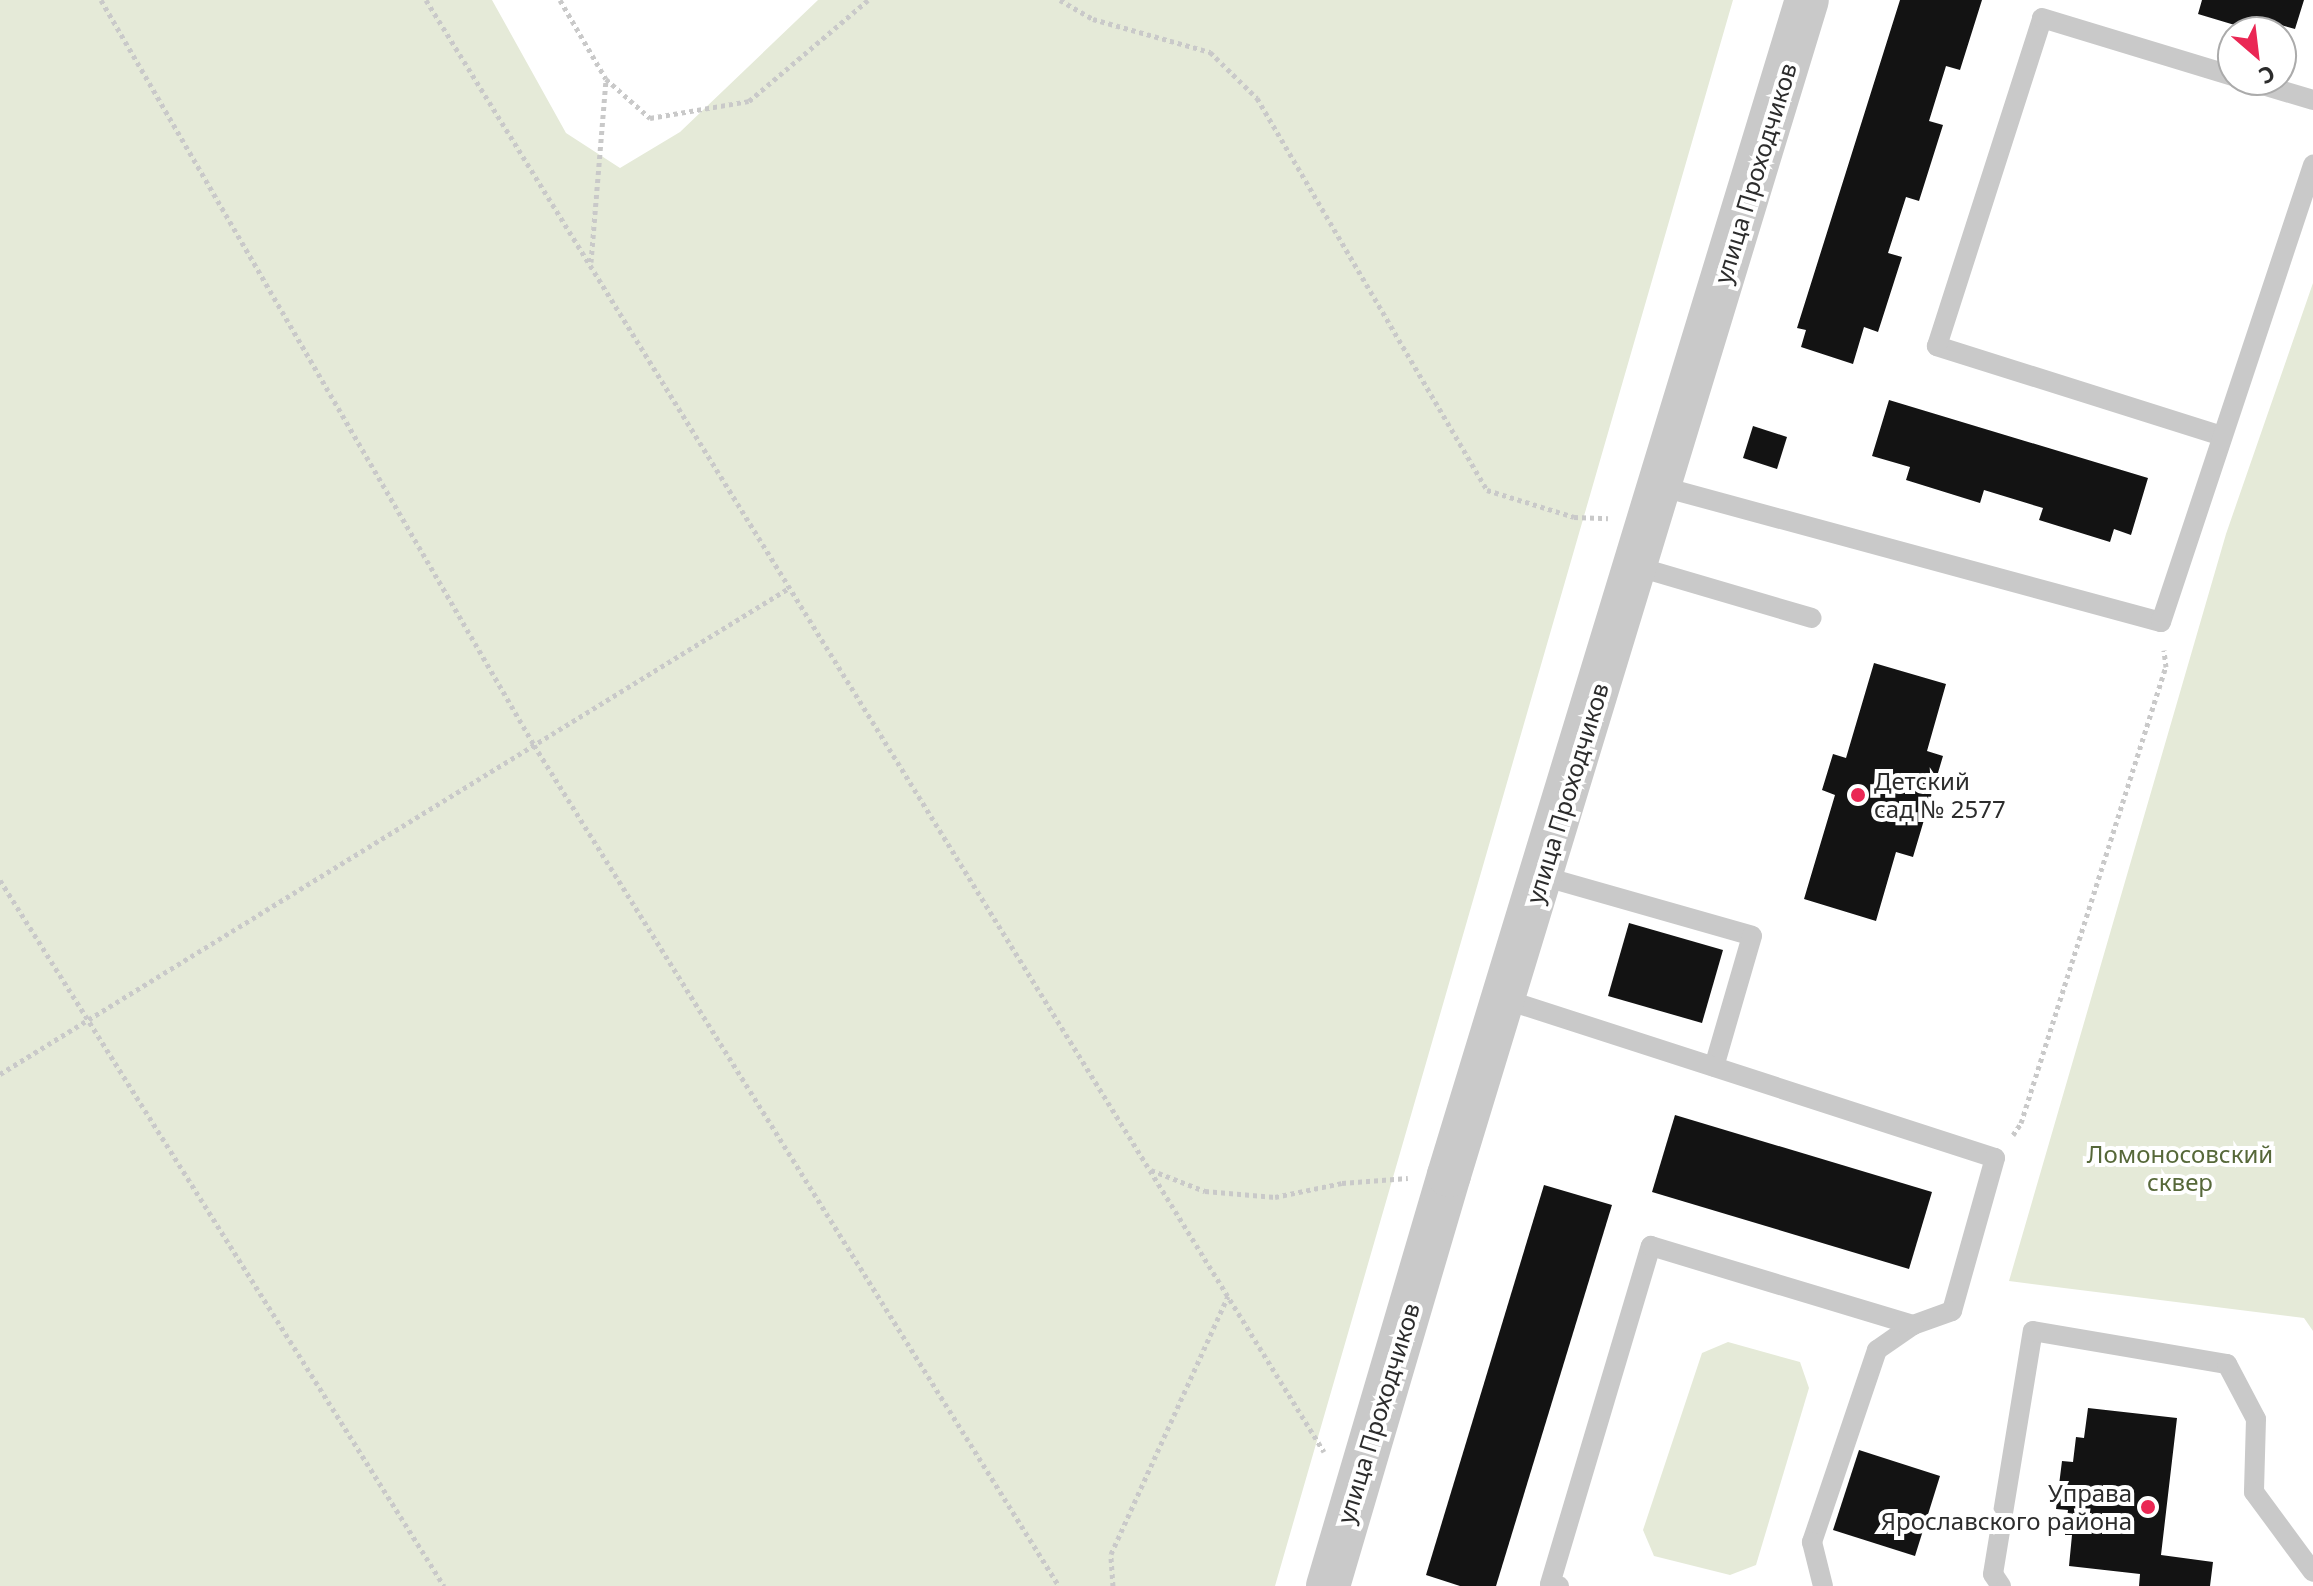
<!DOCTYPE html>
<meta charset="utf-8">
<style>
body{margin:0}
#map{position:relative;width:2313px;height:1586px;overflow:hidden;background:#fff;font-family:"Noto Sans",sans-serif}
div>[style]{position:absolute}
.green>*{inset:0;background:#e5ead8}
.building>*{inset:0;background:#131313}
.path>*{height:5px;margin-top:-2.5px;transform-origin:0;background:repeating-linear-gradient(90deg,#c9c9c9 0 4px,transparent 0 8px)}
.service>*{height:20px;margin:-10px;padding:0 10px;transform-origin:10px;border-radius:10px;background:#c9c9c9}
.tertiary>*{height:44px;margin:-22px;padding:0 22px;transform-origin:22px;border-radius:22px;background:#c9c9c9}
.dots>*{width:22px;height:22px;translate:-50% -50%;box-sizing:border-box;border:4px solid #fff;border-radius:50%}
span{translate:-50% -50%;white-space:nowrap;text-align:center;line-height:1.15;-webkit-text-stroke:8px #fff;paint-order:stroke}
.street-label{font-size:24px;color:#2c2c2c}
.poi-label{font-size:24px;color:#2c2c2c}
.left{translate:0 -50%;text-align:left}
.right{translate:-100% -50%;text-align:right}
.park-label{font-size:24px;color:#566839}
.north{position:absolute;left:2217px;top:16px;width:80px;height:80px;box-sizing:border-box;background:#fff;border:2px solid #ababab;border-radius:50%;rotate:152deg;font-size:22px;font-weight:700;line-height:32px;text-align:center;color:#2c2c2c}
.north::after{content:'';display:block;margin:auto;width:28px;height:36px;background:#ea2754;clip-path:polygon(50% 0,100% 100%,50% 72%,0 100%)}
</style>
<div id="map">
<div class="green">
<div style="clip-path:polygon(0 0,492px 0,566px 133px,620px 168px,680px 132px,818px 0,1733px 0,1275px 1586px,0 1586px)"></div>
<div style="clip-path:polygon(2313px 283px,2313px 1331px,2304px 1318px,2009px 1281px,2226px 534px)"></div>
<div style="clip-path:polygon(1728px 1342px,1800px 1362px,1809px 1388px,1756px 1565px,1730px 1575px,1654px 1556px,1643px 1530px,1702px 1353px)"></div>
</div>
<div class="building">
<div style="clip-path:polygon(1900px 0,1982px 0,1960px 70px,1946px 66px,1929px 121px,1943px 125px,1919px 201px,1906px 197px,1888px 253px,1902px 257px,1878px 332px,1864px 327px,1853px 364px,1801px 347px,1806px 330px,1797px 328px)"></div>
<div style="clip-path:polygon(2202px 0,2304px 0,2295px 29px,2277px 24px,2274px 32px,2258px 32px,2198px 14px)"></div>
<div style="clip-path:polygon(1889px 400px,2148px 478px,2131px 535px,2114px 529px,2110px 542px,2039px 520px,2043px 508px,1984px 490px,1980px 503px,1906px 480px,1910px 467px,1872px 456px)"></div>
<div style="clip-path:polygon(1753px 426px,1787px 437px,1777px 469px,1743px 458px)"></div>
<div style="clip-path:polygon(1874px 663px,1946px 684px,1927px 751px,1943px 756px,1913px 857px,1896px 852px,1876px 921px,1804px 899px,1835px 795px,1822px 790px,1833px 754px,1846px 758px)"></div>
<div style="clip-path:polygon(1629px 923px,1723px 950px,1702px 1023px,1608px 996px)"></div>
<div style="clip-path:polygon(1675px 1115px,1932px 1192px,1909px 1269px,1652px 1192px)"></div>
<div style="clip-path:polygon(1544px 1185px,1612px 1205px,1496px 1586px,1460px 1586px,1426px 1575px)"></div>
<div style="clip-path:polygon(2088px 1408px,2177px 1418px,2161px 1555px,2213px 1562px,2210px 1586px,2139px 1586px,2140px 1574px,2069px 1566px,2072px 1535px,2065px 1535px,2068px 1510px,2056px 1509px,2062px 1461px,2073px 1462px,2076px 1437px,2084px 1438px)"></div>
<div style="clip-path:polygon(1859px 1450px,1940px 1476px,1915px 1556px,1833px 1530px)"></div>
</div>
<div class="path">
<div style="left:101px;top:0;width:862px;rotate:59.83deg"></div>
<div style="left:534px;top:745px;width:991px;rotate:58.03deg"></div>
<div style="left:426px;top:0;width:1707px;rotate:58.26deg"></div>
<div style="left:560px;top:0;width:91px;rotate:59.8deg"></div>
<div style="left:606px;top:79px;width:59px;rotate:41.6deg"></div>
<div style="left:650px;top:118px;width:100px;rotate:-9.7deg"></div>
<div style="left:749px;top:101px;width:156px;rotate:-40.3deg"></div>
<div style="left:1060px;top:0;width:38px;rotate:30deg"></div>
<div style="left:1093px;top:19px;width:122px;rotate:15.8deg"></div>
<div style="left:1210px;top:52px;width:66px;rotate:44.4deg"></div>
<div style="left:1257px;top:98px;width:454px;rotate:59.6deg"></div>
<div style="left:1487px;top:490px;width:91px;rotate:17.2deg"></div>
<div style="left:1574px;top:517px;width:34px;rotate:2deg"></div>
<div style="left:591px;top:262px;width:183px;rotate:-85.3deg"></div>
<div style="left:0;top:880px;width:834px;rotate:57.83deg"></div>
<div style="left:0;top:1074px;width:927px;rotate:-31.63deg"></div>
<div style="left:2013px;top:1135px;width:14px;rotate:-56deg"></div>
<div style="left:2021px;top:1123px;width:478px;rotate:-72.4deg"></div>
<div style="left:2166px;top:667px;width:17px;rotate:-97deg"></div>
<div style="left:1151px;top:1170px;width:58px;rotate:21.3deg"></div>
<div style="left:1205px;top:1191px;width:70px;rotate:4.9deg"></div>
<div style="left:1275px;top:1197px;width:68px;rotate:-11.8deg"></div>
<div style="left:1342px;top:1183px;width:66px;rotate:-4.3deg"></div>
<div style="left:1113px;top:1586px;width:32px;rotate:-94deg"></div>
<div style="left:1111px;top:1554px;width:283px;rotate:-65.6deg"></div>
</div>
<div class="service">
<div style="left:2246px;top:80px;width:70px;rotate:16.6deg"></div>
<div style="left:2222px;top:436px;width:299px;rotate:-162.5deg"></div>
<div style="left:1937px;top:346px;width:344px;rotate:-72.2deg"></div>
<div style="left:2042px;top:18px;width:200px;rotate:16.9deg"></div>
<div style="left:1659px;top:486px;width:520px;rotate:15.16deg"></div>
<div style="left:2161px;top:622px;width:482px;rotate:-71.6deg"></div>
<div style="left:1635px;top:566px;width:184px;rotate:16.4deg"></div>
<div style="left:1542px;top:876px;width:218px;rotate:15.9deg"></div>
<div style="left:1752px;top:936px;width:136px;rotate:106.2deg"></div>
<div style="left:1504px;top:999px;width:516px;rotate:17.94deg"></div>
<div style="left:1995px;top:1158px;width:159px;rotate:105.7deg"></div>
<div style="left:1952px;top:1311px;width:41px;rotate:160.3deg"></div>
<div style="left:1913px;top:1325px;width:44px;rotate:145.2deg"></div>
<div style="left:1877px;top:1350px;width:203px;rotate:108.7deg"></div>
<div style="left:1812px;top:1542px;width:45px;rotate:76deg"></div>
<div style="left:1559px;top:1586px;width:9px;rotate:-167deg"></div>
<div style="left:1550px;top:1584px;width:353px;rotate:-73.4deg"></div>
<div style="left:1651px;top:1246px;width:274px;rotate:16.8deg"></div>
<div style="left:2001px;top:1586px;width:14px;rotate:-124deg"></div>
<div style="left:1993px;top:1574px;width:246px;rotate:-80.7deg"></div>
<div style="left:2033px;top:1331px;width:197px;rotate:9.7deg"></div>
<div style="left:2227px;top:1364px;width:62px;rotate:62.2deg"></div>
<div style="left:2256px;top:1419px;width:73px;rotate:91.6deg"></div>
<div style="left:2254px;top:1492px;width:99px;rotate:53.6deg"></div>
</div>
<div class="tertiary">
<div style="left:1328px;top:1586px;width:428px;rotate:-73.6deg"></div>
<div style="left:1449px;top:1175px;width:1228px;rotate:-73.06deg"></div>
</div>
<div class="dots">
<div style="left:1858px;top:795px;background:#ea2754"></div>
<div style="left:2148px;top:1507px;background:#ea2754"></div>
</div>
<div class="street-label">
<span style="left:1755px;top:173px;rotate:-73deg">улица Проходчиков</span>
<span style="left:1567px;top:793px;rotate:-73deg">улица Проходчиков</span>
<span style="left:1378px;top:1413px;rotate:-73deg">улица Проходчиков</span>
</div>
<div class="poi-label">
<span class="left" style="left:1874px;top:795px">Детский<br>сад № 2577</span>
<span class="right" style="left:2132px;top:1507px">Управа<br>Ярославского района</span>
</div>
<div class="park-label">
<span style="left:2180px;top:1168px">Ломоносовский<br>сквер</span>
</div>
<div class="north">С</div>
</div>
